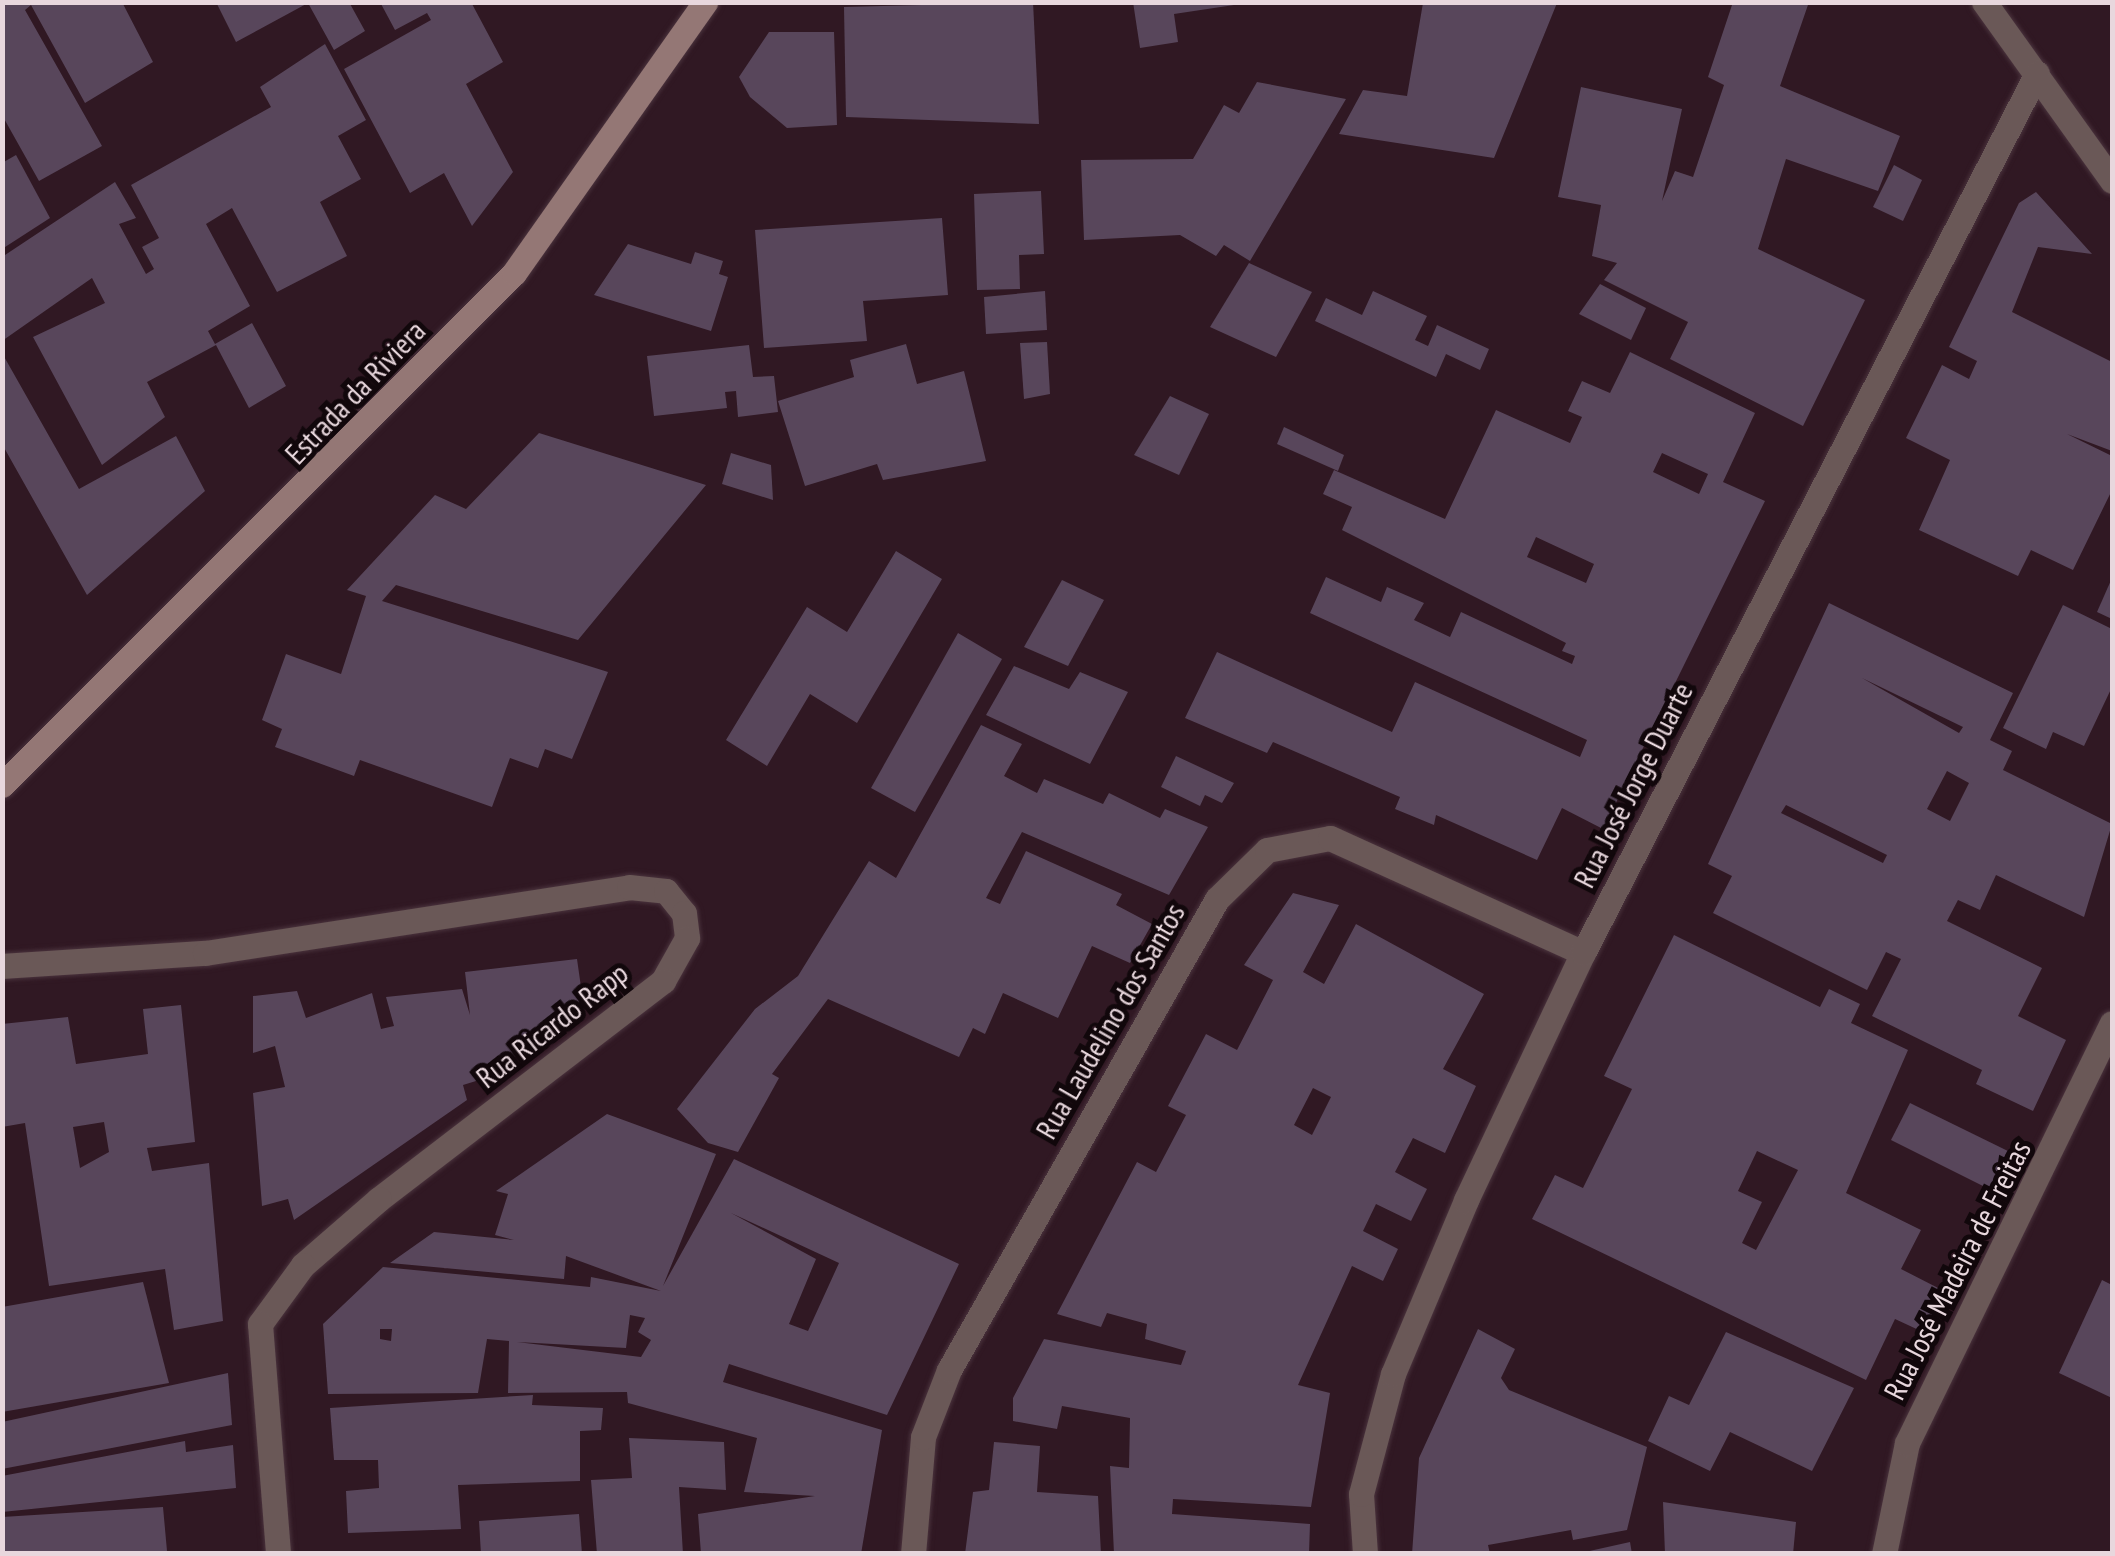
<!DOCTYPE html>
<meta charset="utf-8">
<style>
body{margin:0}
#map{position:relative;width:2115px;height:1556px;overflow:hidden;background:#301823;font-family:"PT Sans Narrow",sans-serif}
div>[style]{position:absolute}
.building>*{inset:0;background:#58465b}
.roads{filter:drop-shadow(0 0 2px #4a333d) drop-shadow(0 0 2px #4a333d)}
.street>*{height:25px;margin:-12.5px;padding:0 12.5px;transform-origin:12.5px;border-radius:12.5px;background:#6a5857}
.secondary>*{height:25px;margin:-12.5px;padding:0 12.5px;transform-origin:12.5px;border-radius:12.5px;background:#947775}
span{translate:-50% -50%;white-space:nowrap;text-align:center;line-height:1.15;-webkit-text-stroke:10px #11070b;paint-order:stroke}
.street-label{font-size:30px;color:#e8d7dd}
.frame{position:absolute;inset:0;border:5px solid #e8d7dd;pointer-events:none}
</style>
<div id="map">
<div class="building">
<div style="clip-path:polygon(2px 2px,122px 2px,153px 62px,85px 103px,31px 5px,25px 10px,102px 146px,39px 181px,2px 115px)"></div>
<div style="clip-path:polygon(216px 2px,349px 2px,365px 31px,334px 50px,308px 3px,236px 42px)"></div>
<div style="clip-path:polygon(380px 2px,471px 2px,503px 62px,466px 84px,513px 172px,472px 226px,444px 173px,410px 193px,344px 69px,431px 20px,427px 13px,395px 30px)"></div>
<div style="clip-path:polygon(1033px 2px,1039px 124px,846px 117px,844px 7px)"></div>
<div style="clip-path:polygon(1133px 2px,1234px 2px,1234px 5px,1174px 14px,1178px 42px,1140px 48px)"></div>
<div style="clip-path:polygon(1733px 2px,1809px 2px,1780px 86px,1900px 136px,1878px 191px,1786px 159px,1758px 249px,1865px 300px,1803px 426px,1670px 359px,1688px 322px,1604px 280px,1617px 263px,1592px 256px,1601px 205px,1558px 197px,1581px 87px,1682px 109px,1662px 201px,1675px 171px,1693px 177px,1724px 85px,1708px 77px)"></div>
<div style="clip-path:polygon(1423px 3px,1557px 3px,1494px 158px,1339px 134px,1363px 90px,1407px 96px)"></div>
<div style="clip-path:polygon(769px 32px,834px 32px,837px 125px,787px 128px,750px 97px,739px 77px)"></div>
<div style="clip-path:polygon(325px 44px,366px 120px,338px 136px,361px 179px,320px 202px,347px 256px,277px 292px,232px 208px,206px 224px,250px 306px,208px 331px,215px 344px,252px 323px,286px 386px,249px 408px,216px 345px,147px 382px,165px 417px,102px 465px,33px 337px,105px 303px,92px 278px,2px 341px,2px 257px,115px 182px,136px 218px,119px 224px,146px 274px,154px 269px,142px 247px,159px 238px,131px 185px,271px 107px,260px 87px)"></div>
<div style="clip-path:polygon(1257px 82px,1346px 99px,1250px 261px,1224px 245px,1216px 256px,1180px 235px,1084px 240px,1081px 160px,1193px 159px,1224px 105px,1239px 113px)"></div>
<div style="clip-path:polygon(16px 155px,50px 218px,2px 249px,2px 163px)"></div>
<div style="clip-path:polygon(1894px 165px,1922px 180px,1903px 221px,1873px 207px)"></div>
<div style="clip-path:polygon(1041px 191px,1044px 254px,1019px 255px,1020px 289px,977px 290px,974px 194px)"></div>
<div style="clip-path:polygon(2036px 192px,2092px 254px,2038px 247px,2012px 312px,2112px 362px,2112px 451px,2067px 434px,2112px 456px,2112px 490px,2073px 570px,2031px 550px,2018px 576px,1919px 530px,1950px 460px,1906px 438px,1942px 365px,1969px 379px,1977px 361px,1949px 347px,2019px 203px)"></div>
<div style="clip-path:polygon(942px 218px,948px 295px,863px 301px,867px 341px,764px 348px,755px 230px)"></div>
<div style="clip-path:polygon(628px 244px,691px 264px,695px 252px,723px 261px,719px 274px,728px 277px,711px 331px,594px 295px)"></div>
<div style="clip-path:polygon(1249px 263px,1312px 292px,1276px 357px,1210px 327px)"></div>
<div style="clip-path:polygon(1600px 284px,1646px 308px,1631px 340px,1579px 314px)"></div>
<div style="clip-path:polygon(1045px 291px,1047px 330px,986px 334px,984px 297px)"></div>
<div style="clip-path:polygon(1373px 291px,1427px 316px,1415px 340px,1428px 346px,1437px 325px,1489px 349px,1480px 370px,1446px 354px,1436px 377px,1315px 321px,1326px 298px,1362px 315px)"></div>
<div style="clip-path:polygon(1047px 342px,1050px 394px,1024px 399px,1020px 343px)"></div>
<div style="clip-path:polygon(906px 344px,917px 384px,964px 371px,986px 461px,883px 480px,877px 464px,805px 486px,778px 401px,854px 377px,850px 360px)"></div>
<div style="clip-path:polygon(749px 345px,753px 377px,774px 376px,778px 412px,738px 417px,736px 391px,725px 392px,727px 408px,654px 416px,647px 356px)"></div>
<div style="clip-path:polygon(evenodd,1630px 352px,1755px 413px,1723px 482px,1765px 501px,1603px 829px,1562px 808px,1537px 860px,1436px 815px,1434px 825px,1395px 809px,1400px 797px,1273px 742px,1267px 753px,1185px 718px,1217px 652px,1392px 732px,1415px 682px,1580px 757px,1587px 740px,1310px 613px,1326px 577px,1381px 602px,1387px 587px,1424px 603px,1414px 620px,1450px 637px,1461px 612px,1572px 664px,1575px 656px,1562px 651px,1566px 643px,1342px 530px,1352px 507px,1323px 494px,1334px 470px,1445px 519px,1496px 410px,1570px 443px,1582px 417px,1568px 411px,1582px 381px,1610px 393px,1630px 352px,1662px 453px,1708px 474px,1699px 494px,1653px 472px,1662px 453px,1630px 352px,1536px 537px,1594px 564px,1586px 583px,1527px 557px,1536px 537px)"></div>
<div style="clip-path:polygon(2px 353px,79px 489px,176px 436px,205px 491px,87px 595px,2px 444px)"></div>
<div style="clip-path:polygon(1170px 396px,1209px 414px,1179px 475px,1134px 455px)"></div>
<div style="clip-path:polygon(1284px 427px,1344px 455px,1338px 471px,1277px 444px)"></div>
<div style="clip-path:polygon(539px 433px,706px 485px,578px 640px,396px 585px,382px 601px,608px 672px,572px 759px,545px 749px,538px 768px,510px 758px,492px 807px,360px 760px,354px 776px,275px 747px,282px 729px,262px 720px,286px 654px,341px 674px,366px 596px,347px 590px,435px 495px,466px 509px)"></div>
<div style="clip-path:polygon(731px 453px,771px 465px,773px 500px,722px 484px)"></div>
<div style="clip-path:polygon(896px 551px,942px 579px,857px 723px,810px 694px,767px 766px,726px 740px,807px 607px,847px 632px)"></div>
<div style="clip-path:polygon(2112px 578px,2112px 619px,2097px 612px)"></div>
<div style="clip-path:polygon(1062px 580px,1104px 600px,1068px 666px,1024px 647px)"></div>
<div style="clip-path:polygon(evenodd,1829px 603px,2013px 693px,1990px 740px,2012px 751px,2003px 770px,2112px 824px,2084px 917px,1996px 875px,1980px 910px,1958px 900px,1947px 921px,2042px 968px,2018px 1016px,2066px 1040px,2033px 1111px,1976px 1084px,1982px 1070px,1872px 1016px,1901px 959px,1886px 952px,1867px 990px,1713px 913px,1732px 876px,1708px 864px,1829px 603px,1862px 678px,1963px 727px,1959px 733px,1862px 678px,1829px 603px,1947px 771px,1969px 783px,1950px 821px,1927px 809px,1947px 771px,1829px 603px,1786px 805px,1887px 855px,1883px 863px,1781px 813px,1786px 805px)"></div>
<div style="clip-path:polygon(2063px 605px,2112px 629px,2112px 687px,2084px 746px,2053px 732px,2046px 749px,2003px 728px)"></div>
<div style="clip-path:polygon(958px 633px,1002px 659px,915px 812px,871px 788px)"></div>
<div style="clip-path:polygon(1014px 666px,1069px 689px,1080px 672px,1128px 692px,1090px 764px,986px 715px)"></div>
<div style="clip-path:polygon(981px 725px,1022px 744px,1004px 776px,1037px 793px,1044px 779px,1103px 804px,1109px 793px,1160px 818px,1165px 809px,1208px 827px,1169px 895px,1022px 832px,986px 898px,1000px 904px,1026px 851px,1122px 894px,1116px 905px,1152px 924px,1130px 963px,1092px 946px,1058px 1018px,1003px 993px,985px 1034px,973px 1028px,959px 1057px,828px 999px,772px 1074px,779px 1078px,738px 1152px,708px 1143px,677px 1109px,755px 1009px,798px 976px,869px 861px,896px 878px)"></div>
<div style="clip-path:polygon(1176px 756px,1234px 783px,1222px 803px,1205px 795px,1200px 806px,1161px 787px)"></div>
<div style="clip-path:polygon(evenodd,1293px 893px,1339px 905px,1303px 972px,1324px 984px,1356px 924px,1484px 994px,1443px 1069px,1476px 1086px,1445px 1153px,1413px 1138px,1395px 1172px,1427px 1189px,1411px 1221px,1376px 1204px,1363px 1231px,1398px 1249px,1383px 1281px,1352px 1266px,1298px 1385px,1330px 1393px,1311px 1507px,1173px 1499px,1172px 1514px,1310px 1524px,1309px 1554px,1114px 1554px,1110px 1466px,1129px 1468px,1130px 1418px,1062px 1406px,1057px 1429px,1013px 1421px,1013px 1398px,1044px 1339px,1181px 1365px,1186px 1351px,1145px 1339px,1147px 1324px,1107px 1313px,1101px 1327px,1057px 1314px,1137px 1162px,1156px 1172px,1186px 1115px,1168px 1106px,1206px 1034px,1237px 1050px,1273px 980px,1244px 965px,1293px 893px,1313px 1088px,1331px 1097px,1312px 1135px,1294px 1125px,1313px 1088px)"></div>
<div style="clip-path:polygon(evenodd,1674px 935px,1820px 1007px,1829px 989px,1860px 1004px,1851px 1023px,1908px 1050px,1846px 1193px,1921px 1230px,1901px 1269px,1944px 1291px,1923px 1332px,1895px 1319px,1866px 1380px,1532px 1219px,1555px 1175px,1583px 1188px,1632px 1089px,1604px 1076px,1674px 935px,1757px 1151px,1798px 1170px,1756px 1250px,1742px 1243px,1762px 1202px,1738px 1191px,1757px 1151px)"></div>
<div style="clip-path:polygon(577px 959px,585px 1015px,533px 1052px,485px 1065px,489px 1077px,463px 1085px,467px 1100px,294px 1220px,288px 1199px,262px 1206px,253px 1093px,285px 1087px,275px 1046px,253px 1053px,253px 996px,297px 991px,306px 1018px,372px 993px,381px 1029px,394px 1026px,386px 997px,462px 989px,470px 1015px,465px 972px)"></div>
<div style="clip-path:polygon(evenodd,181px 1005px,195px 1142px,147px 1148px,152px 1171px,209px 1163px,223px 1321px,174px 1330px,165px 1269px,49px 1286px,25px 1123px,2px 1127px,2px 1024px,68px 1017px,76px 1064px,148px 1054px,143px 1009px,181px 1005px,104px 1122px,109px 1152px,80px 1168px,73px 1127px,104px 1122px)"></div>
<div style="clip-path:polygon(1910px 1103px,2012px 1153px,1993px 1191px,1891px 1140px)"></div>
<div style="clip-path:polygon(evenodd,607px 1114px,716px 1154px,663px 1286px,734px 1159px,959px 1264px,887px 1415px,729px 1364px,723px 1382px,882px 1430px,861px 1554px,701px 1554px,698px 1514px,815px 1496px,744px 1492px,757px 1438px,628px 1403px,627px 1392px,508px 1393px,509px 1341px,487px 1339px,478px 1393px,328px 1394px,323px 1324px,383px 1267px,590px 1287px,591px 1277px,661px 1291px,566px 1256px,564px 1279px,390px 1263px,434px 1232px,514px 1240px,495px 1235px,508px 1194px,496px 1191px,607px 1114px,731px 1213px,839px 1263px,808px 1331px,789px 1324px,816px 1259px,731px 1213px,607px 1114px,630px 1315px,645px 1318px,638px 1332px,651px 1340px,641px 1357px,517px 1342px,626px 1348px,630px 1315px,607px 1114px,380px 1329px,392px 1329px,391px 1341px,380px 1339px,380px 1329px)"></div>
<div style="clip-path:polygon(2102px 1280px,2112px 1285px,2112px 1398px,2059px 1373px)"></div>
<div style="clip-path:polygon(143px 1282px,169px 1383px,2px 1412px,2px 1307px)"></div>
<div style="clip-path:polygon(1478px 1329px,1515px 1349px,1501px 1378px,1509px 1390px,1647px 1447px,1627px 1530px,1573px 1540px,1571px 1530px,1488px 1545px,1490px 1554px,1412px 1554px,1419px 1458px)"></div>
<div style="clip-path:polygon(1726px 1332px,1854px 1388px,1812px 1471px,1730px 1432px,1710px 1471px,1648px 1441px,1669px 1396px,1689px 1405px)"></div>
<div style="clip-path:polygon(228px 1373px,232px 1425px,2px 1469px,2px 1422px)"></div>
<div style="clip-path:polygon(533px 1395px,532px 1405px,603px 1408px,601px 1430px,580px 1431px,580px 1481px,458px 1485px,461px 1529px,348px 1533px,346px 1491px,379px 1488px,378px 1460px,334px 1460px,330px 1408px)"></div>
<div style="clip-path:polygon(629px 1438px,724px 1442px,726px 1490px,679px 1487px,683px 1554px,597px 1554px,591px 1480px,632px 1478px)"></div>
<div style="clip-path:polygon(185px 1441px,186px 1452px,233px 1445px,236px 1488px,2px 1512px,2px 1476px)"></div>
<div style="clip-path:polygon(994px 1442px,1040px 1446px,1037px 1492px,1098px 1496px,1101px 1554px,965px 1554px,973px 1492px,989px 1490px)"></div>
<div style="clip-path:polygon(1663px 1502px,1796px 1522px,1793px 1554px,1665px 1554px)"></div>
<div style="clip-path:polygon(163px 1507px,167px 1551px,2px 1554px,2px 1517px)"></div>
<div style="clip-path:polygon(579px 1514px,582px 1554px,481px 1554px,479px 1521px)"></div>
<div style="clip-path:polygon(1630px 1542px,1632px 1554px,1586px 1554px,1585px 1552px)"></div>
</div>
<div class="roads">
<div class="street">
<div style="left:1984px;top:2px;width:220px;rotate:54.4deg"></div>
<div style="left:2px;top:966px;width:203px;rotate:-3.7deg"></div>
<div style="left:205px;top:953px;width:429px;rotate:-8.8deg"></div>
<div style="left:629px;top:887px;width:37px;rotate:6deg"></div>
<div style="left:666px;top:891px;width:28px;rotate:51deg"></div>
<div style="left:684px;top:913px;width:25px;rotate:83deg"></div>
<div style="left:687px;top:938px;width:49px;rotate:119.2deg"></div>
<div style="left:663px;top:981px;width:358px;rotate:142.5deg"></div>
<div style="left:379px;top:1199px;width:101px;rotate:139deg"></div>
<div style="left:303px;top:1265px;width:73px;rotate:126.1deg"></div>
<div style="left:260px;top:1324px;width:231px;rotate:85.5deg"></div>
<div style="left:913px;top:1554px;width:117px;rotate:-85.1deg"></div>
<div style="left:923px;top:1437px;width:72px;rotate:-68.8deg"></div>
<div style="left:949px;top:1370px;width:542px;rotate:-60.36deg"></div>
<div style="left:1217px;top:899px;width:70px;rotate:-44.4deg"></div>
<div style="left:1267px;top:850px;width:64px;rotate:-10.8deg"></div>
<div style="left:1330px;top:838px;width:278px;rotate:24.4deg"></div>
<div style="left:1365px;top:1554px;width:60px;rotate:-93.8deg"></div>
<div style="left:1361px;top:1494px;width:124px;rotate:-75.1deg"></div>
<div style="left:1393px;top:1374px;width:189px;rotate:-67.2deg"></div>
<div style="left:1466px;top:1200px;width:273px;rotate:-64.7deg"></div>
<div style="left:1583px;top:953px;width:990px;rotate:-62.71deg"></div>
<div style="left:1884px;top:1554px;width:113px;rotate:-78.3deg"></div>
<div style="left:1907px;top:1443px;width:467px;rotate:-64deg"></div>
</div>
<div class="secondary">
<div style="left:2px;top:785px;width:724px;rotate:-45deg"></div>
<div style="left:514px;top:273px;width:332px;rotate:-54.8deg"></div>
</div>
</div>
<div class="street-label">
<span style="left:355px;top:392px;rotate:-46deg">Estrada da Riviera</span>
<span style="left:1633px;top:785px;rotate:-63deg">Rua José Jorge Duarte</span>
<span style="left:1110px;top:1021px;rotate:-60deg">Rua Laudelino dos Santos</span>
<span style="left:552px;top:1025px;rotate:-38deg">Rua Ricardo Rapp</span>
<span style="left:1957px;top:1270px;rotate:-63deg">Rua José Madeira de Freitas</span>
</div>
<div class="frame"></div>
</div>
